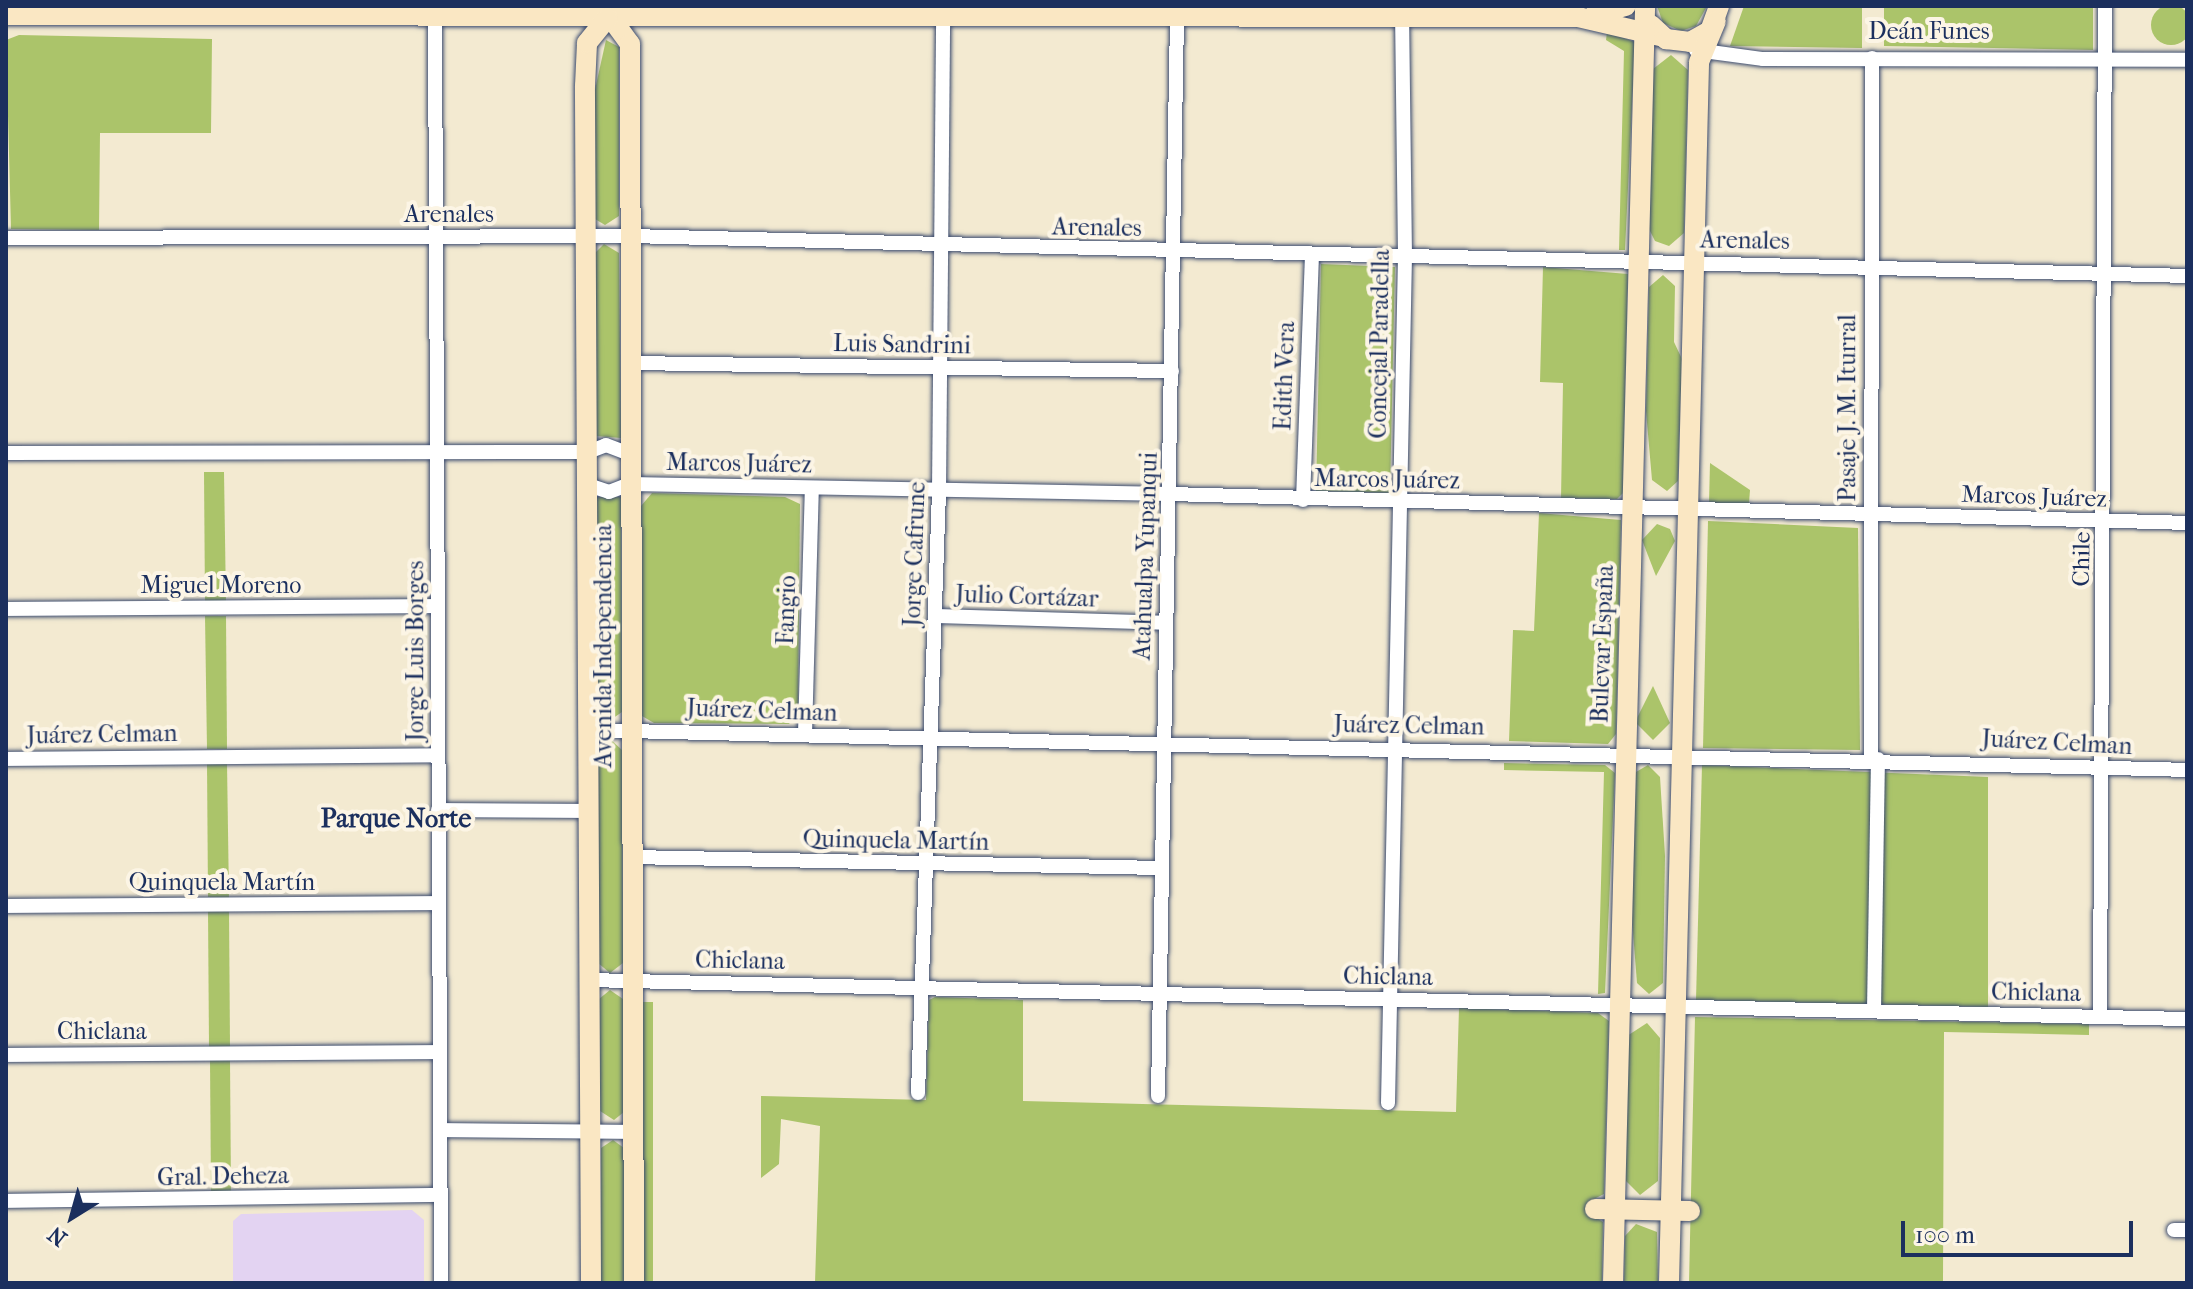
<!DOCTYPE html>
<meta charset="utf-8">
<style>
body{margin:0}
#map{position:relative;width:2193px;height:1289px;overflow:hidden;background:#f3ead1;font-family:"IM FELL French Canon",serif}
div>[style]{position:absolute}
.built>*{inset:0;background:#e3d3f2}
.green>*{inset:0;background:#abc46a}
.round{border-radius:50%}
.roads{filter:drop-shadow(0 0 2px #3b4b6f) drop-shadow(0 0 2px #3b4b6f)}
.street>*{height:14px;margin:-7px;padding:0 7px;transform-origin:7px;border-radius:7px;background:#fff}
.secondary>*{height:20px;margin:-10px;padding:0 10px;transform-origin:10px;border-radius:10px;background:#fae7c3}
span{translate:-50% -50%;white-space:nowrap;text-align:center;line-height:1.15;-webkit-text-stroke:8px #fcf5e5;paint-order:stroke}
.street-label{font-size:24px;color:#1b2f5e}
.neighbourhood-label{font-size:26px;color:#1b2f5e;font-weight:700}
.frame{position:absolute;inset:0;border:8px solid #1b2f5e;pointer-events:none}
.north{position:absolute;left:32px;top:1177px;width:80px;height:80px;-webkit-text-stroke:6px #fcf5e5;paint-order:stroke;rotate:217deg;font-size:22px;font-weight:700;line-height:32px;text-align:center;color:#1b2f5e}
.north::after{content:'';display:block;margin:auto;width:28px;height:36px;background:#1b2f5e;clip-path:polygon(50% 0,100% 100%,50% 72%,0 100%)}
.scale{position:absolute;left:1901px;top:1221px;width:232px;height:36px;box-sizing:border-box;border:4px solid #1b2f5e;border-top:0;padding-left:10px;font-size:24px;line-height:28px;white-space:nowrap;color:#1b2f5e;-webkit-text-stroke:6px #fcf5e5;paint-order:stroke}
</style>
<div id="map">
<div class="built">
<div style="clip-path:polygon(412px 1210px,424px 1220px,424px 1281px,233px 1283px,233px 1221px,241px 1214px)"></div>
</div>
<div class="green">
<div class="round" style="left:2151px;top:5px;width:40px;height:40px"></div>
<div style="clip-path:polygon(1657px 6px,1706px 6px,1706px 8px,1696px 26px,1681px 31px,1663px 23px)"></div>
<div style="clip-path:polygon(1744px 6px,1862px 6px,1862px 48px,1730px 46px)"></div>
<div style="clip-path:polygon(1884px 6px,2093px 6px,2093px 50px,1884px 46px)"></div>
<div style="clip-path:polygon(1607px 32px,1635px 42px,1625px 250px,1619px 250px,1624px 51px,1606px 40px)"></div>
<div style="clip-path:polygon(19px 35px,212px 39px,211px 133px,100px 133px,99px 230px,11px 229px,6px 40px)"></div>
<div style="clip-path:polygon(606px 40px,619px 47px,619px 216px,605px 225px,595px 219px,594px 94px)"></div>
<div style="clip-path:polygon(1671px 55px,1688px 70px,1684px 233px,1669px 246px,1655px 241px,1649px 229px,1653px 69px)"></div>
<div style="clip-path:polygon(604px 244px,619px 253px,621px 438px,596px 436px,595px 253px)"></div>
<div style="clip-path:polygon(1321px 264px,1395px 267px,1390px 493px,1316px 491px)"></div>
<div style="clip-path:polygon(1543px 267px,1628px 274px,1623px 493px,1617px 499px,1561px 498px,1563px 383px,1540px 382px)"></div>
<div style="clip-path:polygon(1663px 275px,1675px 286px,1674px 342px,1682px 359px,1678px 481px,1667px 491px,1652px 480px,1646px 411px,1649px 287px)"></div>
<div style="clip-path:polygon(1710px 463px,1750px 490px,1749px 503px,1709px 503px)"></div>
<div style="clip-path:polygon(204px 472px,224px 472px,226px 603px,205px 603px)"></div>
<div style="clip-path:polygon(652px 493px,785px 497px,800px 504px,798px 713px,789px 724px,654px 723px,642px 716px,641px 506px)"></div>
<div style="clip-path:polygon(596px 497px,621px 497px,622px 712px,609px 721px,597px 711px)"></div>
<div style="clip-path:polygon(1539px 513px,1621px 520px,1616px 734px,1608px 744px,1509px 741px,1513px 630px,1534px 631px)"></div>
<div style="clip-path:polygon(1708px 521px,1858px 528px,1860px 750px,1703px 748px)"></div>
<div style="clip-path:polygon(1657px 524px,1670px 529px,1675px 541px,1656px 576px,1642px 540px)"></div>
<div style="clip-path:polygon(205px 616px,226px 616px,227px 749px,207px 749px)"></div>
<div style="clip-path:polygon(1653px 686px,1670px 723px,1653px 740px,1635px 722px)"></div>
<div style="clip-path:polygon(609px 738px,622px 750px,623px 963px,610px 973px,598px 963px,598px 746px)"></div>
<div style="clip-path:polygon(207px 763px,227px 763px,229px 898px,208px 897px)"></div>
<div style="clip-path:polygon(1504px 763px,1605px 765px,1615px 773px,1605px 993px,1598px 994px,1604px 772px,1504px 770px)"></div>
<div style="clip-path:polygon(1648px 765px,1660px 777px,1665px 856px,1663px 983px,1649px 994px,1637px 983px,1631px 907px,1636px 772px)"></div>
<div style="clip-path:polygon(1702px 765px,1988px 777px,1988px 1007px,1696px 1000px)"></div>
<div style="clip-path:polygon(208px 910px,229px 910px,230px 1047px,209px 1047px)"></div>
<div style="clip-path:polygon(610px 990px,623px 999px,624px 1112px,614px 1120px,600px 1111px,599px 999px)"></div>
<div style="clip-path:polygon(935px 997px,1023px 1000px,1023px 1101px,1456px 1112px,1459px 1008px,1598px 1013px,1609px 1021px,1604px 1194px,1594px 1199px,1594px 1216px,1603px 1222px,1602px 1283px,815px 1283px,820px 1126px,781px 1119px,779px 1164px,761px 1178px,761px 1096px,926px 1100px,929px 1000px)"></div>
<div style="clip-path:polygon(643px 1002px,653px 1002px,653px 1283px,643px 1283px)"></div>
<div style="clip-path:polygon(1695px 1017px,2089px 1024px,2089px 1035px,1944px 1032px,1943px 1283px,1689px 1283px)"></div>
<div style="clip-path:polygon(1647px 1023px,1660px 1038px,1658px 1181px,1640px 1195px,1626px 1181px,1627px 1036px)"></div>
<div style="clip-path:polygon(210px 1060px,230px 1060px,231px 1193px,211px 1193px)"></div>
<div style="clip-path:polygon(613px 1140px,624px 1148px,624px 1283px,601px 1283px,601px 1148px)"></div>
<div style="clip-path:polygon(1636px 1224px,1657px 1232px,1658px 1283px,1624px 1283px,1625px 1236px)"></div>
</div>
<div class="roads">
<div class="street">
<div style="left:435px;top:18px;width:1265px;rotate:89.73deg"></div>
<div style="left:1696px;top:50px;width:68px;rotate:7.7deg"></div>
<div style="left:1763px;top:59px;width:424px;rotate:0.1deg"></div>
<div style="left:6px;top:238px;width:624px;rotate:-0.18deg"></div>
<div style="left:630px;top:236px;width:1558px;rotate:1.47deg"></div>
<div style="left:631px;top:363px;width:541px;rotate:0.85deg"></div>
<div style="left:6px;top:453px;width:582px;rotate:-0.1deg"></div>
<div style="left:588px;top:452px;width:19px;rotate:-21deg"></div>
<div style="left:606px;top:445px;width:26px;rotate:21deg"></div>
<div style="left:588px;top:485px;width:22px;rotate:18deg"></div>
<div style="left:609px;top:492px;width:22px;rotate:-21deg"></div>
<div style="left:630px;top:484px;width:540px;rotate:1.06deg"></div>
<div style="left:1170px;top:494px;width:1017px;rotate:1.63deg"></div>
<div style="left:1303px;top:500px;width:246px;rotate:-87.9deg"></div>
<div style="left:6px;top:609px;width:431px;rotate:-0.4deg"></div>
<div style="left:935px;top:616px;width:231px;rotate:1.7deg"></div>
<div style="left:588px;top:730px;width:1600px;rotate:1.43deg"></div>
<div style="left:805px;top:734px;width:246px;rotate:-88.4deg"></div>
<div style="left:6px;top:759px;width:432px;rotate:-0.5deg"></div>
<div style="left:1871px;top:759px;width:701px;rotate:-89.92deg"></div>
<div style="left:438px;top:810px;width:149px;rotate:0.4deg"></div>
<div style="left:631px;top:857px;width:529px;rotate:1.19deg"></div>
<div style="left:6px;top:906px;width:433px;rotate:-0.4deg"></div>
<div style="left:588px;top:980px;width:1599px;rotate:1.4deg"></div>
<div style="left:1874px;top:1011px;width:252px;rotate:-89.1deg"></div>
<div style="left:2100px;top:1016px;width:1010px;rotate:-89.72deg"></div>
<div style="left:6px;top:1055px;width:433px;rotate:-0.4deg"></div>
<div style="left:918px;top:1093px;width:602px;rotate:-88deg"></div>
<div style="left:939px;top:491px;width:475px;rotate:-89.5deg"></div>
<div style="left:1158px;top:1096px;width:1078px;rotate:-88.99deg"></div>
<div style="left:1388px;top:1103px;width:847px;rotate:-88.85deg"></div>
<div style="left:1405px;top:256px;width:239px;rotate:-90.7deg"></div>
<div style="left:440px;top:1130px;width:193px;rotate:0.6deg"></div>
<div style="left:6px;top:1201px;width:434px;rotate:-0.8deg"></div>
<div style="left:2174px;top:1230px;width:13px"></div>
</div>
<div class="secondary">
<div style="left:605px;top:10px;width:42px;rotate:53.7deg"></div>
<div style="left:630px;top:44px;width:1239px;rotate:89.82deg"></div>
<div style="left:6px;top:15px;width:1572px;rotate:0.07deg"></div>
<div style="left:1578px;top:17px;width:84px;rotate:13deg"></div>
<div style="left:1594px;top:15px;width:33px;rotate:-16deg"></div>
<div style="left:1651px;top:25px;width:21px;rotate:43deg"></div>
<div style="left:1666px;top:39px;width:24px;rotate:7deg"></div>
<div style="left:1690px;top:42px;width:23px;rotate:-29deg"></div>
<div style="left:1710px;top:31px;width:27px;rotate:-70deg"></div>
<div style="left:1595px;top:1209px;width:95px;rotate:1.2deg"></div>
<div style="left:591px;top:1283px;width:1197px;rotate:-90.29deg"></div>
<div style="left:585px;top:86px;width:43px;rotate:-87.3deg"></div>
<div style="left:587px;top:43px;width:32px;rotate:-51deg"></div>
<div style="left:1613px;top:1283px;width:1277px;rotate:-88.56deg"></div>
<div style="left:1669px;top:1283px;width:1221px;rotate:-88.59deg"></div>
<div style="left:1699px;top:62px;width:44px;rotate:-67.5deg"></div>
</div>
</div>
<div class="street-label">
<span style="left:1929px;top:32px">Deán Funes</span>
<span style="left:449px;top:215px">Arenales</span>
<span style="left:1097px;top:228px;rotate:1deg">Arenales</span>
<span style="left:1745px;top:241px;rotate:1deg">Arenales</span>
<span style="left:1380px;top:344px;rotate:-89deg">Concejal Paradella</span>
<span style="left:902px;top:345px;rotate:1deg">Luis Sandrini</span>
<span style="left:1285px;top:376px;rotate:-88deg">Edith Vera</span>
<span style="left:1848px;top:408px;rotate:-90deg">Pasaje J. M. Iturral</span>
<span style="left:739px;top:464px;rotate:1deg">Marcos Juárez</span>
<span style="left:1387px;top:480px;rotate:1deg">Marcos Juárez</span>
<span style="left:2034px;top:497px;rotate:2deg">Marcos Juárez</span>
<span style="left:915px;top:554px;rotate:-88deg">Jorge Cafrune</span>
<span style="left:1146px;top:556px;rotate:-88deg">Atahualpa Yupanqui</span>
<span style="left:2082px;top:559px;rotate:-89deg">Chile</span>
<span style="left:221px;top:586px">Miguel Moreno</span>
<span style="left:1027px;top:597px;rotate:2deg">Julio Cortázar</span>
<span style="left:787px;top:610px;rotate:-88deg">Fangio</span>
<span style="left:1603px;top:644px;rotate:-88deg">Bulevar España</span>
<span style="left:604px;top:646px;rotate:-90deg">Avenida Independencia</span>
<span style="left:416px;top:651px;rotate:-90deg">Jorge Luis Borges</span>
<span style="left:762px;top:711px;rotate:2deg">Juárez Celman</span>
<span style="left:1409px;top:726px;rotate:1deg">Juárez Celman</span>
<span style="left:102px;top:735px;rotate:-1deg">Juárez Celman</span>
<span style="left:2057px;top:743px;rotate:3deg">Juárez Celman</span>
<span style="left:896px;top:841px;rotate:1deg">Quinquela Martín</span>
<span style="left:222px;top:883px">Quinquela Martín</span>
<span style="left:740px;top:961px;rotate:1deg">Chiclana</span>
<span style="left:1388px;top:977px;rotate:1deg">Chiclana</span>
<span style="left:2036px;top:993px;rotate:1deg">Chiclana</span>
<span style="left:102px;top:1032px">Chiclana</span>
<span style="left:223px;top:1177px;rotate:-1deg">Gral. Deheza</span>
</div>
<div class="neighbourhood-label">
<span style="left:396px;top:819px">Parque Norte</span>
</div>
<div class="frame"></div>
<div class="north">N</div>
<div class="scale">100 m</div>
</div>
